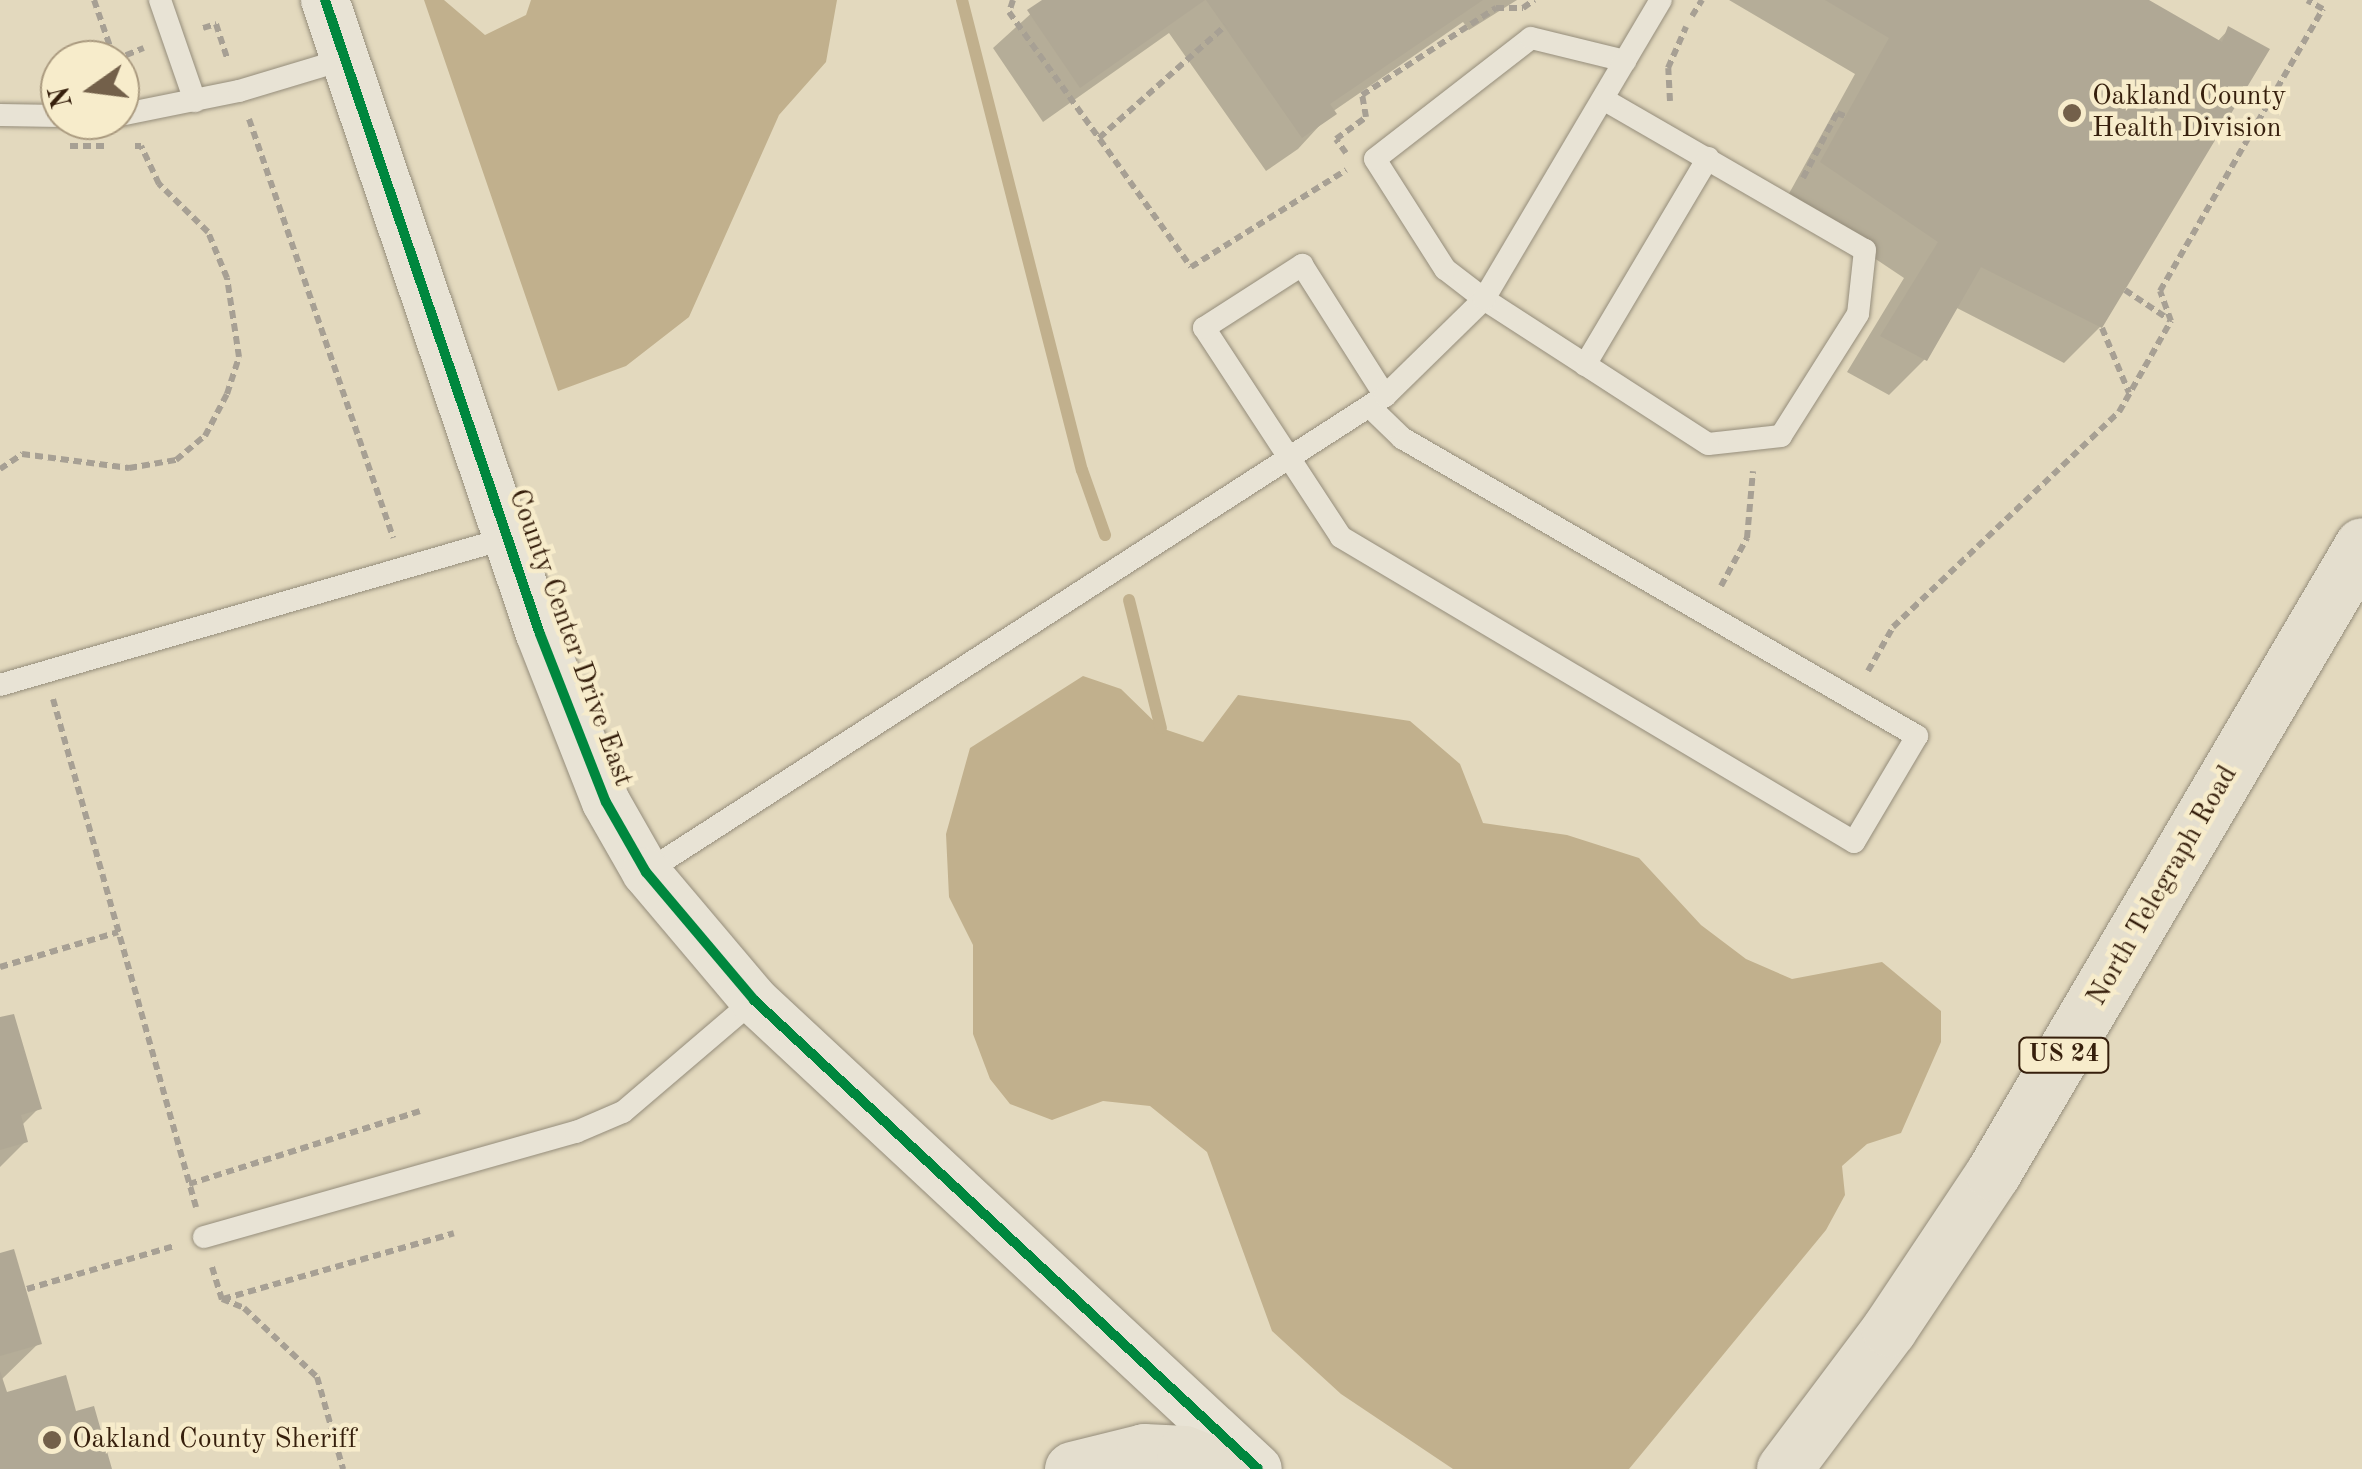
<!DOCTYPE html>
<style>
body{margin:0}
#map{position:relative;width:2362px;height:1469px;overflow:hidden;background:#e3d9be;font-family:"Old Standard TT",serif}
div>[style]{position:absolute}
.water>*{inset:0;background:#c1b08d}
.shadow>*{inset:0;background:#0003}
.stream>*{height:12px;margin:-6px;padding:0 6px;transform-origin:6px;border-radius:6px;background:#c1b08d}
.building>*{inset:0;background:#b0a895}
.path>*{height:6px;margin-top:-3px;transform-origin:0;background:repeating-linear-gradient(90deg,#a7a094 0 8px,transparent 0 13px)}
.roads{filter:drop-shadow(0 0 2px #958d7b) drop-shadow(0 0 2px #958d7b)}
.service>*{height:22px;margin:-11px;padding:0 11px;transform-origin:11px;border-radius:11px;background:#e8e3d5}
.minor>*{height:48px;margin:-24px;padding:0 24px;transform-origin:24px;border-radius:24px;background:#e8e3d5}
.primary>*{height:55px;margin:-27.5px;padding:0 27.5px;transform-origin:27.5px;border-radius:27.5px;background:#e4dece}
.cycleway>*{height:10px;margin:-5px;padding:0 5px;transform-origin:5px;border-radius:5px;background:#00873e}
.dots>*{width:28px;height:28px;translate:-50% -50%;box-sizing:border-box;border:5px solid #f7eccb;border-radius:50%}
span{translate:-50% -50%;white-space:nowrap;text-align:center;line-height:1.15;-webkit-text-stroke:9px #f7eccb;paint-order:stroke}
.shield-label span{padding:2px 8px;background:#f7eccb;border:2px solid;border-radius:8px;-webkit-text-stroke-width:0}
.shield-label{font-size:25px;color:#361f0c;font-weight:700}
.poi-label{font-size:28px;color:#361f0c}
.left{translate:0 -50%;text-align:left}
.street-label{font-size:28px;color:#361f0c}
.north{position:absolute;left:40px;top:40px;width:100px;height:100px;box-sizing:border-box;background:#f7eccb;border:2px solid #aa9a7f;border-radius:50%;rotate:256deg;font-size:28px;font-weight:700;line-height:40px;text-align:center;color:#361f0c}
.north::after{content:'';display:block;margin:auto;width:35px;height:45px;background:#73604a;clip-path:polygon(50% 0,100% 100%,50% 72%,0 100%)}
</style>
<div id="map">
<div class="water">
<div style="clip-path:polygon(424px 0,444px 0,485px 35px,526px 15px,531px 0,837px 0,826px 62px,779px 115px,689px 317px,626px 366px,558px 391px)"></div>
<div style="clip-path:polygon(1083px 676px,1121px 689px,1161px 728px,1203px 742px,1238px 695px,1410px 721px,1460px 764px,1483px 823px,1567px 835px,1639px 858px,1701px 925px,1746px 959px,1792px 979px,1882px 962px,1941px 1011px,1941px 1042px,1901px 1133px,1867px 1144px,1842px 1166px,1845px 1195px,1826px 1230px,1629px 1469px,1453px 1469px,1341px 1394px,1272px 1331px,1207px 1152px,1150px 1106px,1103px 1101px,1052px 1120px,1010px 1104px,990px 1079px,973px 1034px,973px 945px,949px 897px,946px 834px,970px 748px)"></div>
</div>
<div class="shadow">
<div style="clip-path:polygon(1046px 0,1517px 0,1469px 30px,1463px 22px,1332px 112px,1298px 149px,1266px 171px,1169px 33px,1043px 122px,993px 48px)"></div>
<div style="clip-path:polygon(1729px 0,2144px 0,2217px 42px,2229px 29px,2100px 327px,2064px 363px,1955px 307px,1925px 359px,1889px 395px,1847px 372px,1904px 278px,1786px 199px,1855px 74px)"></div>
<div style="clip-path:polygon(0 1020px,39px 1108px,21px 1126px,25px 1142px,0 1167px)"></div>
<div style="clip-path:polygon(0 1256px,39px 1343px,1px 1380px,5px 1395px,74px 1414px,109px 1469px,0 1469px)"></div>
</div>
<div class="stream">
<div style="left:962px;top:0;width:485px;rotate:75.7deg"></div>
<div style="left:1082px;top:470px;width:69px;rotate:70.5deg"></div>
<div style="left:1129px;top:600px;width:132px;rotate:76deg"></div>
</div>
<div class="building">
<div style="clip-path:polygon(1042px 0,1205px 0,1080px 88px,1027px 10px)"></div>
<div style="clip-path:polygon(1206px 0,1483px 0,1330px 104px,1337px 114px,1302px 138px)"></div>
<div style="clip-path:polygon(1825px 0,2149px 0,2222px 42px,2228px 26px,2270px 49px,2102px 328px,1981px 267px,1927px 361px,1880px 336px,1938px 242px,1820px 162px,1889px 38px)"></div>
<div style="clip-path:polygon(14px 1014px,42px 1109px,21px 1115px,28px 1142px,0 1150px,0 1017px)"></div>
<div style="clip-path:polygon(14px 1249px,42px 1344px,0 1356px,0 1253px)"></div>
<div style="clip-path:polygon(0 1371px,7px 1392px,66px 1375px,76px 1411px,94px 1406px,112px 1469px,0 1469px)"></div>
</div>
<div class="path">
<div style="left:94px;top:0;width:61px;rotate:71deg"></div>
<div style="left:1013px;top:0;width:13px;rotate:108deg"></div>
<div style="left:1009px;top:12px;width:313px;rotate:54.5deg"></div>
<div style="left:1191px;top:267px;width:183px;rotate:-32deg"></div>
<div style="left:1692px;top:16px;width:19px;rotate:-58deg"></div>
<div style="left:203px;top:28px;width:14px;rotate:-17deg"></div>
<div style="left:216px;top:24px;width:38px;rotate:72deg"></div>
<div style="left:114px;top:60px;width:32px;rotate:-22deg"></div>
<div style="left:1670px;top:101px;width:33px;rotate:-93deg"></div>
<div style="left:1668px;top:68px;width:45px;rotate:-66.3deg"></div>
<div style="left:249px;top:119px;width:443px;rotate:71deg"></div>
<div style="left:1099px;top:138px;width:169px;rotate:-41.6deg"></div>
<div style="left:70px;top:146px;width:37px"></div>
<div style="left:1346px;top:153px;width:17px;rotate:-126deg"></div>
<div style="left:1336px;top:139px;width:37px;rotate:-36deg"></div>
<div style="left:1366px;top:117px;width:22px;rotate:-100deg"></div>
<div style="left:1362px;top:95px;width:160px;rotate:-33deg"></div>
<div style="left:1496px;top:8px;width:27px"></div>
<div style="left:1523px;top:8px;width:14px;rotate:-36deg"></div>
<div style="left:1803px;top:178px;width:73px;rotate:-62.4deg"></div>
<div style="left:1837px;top:113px;width:9px;rotate:21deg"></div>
<div style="left:2125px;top:290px;width:54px;rotate:33.7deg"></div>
<div style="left:2102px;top:328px;width:70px;rotate:67.4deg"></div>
<div style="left:0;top:469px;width:27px;rotate:-34deg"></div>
<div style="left:22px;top:454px;width:108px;rotate:7.5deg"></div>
<div style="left:129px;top:468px;width:48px;rotate:-9.7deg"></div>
<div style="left:176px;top:460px;width:38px;rotate:-40deg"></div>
<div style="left:205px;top:436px;width:47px;rotate:-62.4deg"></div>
<div style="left:227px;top:394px;width:39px;rotate:-72deg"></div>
<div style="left:239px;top:357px;width:80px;rotate:-98.6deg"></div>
<div style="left:227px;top:278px;width:50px;rotate:-112.4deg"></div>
<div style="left:208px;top:232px;width:69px;rotate:-135.6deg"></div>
<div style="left:159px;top:184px;width:42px;rotate:-115.3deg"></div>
<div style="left:141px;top:146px;width:6px;rotate:180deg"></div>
<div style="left:1721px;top:586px;width:55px;rotate:-61.6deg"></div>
<div style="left:1747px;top:538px;width:67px;rotate:-84.9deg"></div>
<div style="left:1868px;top:671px;width:51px;rotate:-60.4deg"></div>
<div style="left:1893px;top:627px;width:312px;rotate:-43.6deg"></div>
<div style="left:2119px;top:412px;width:105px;rotate:-60.3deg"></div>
<div style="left:2171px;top:321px;width:32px;rotate:-110deg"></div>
<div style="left:2160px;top:291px;width:326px;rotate:-60deg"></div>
<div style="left:2323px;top:9px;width:18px;rotate:-151deg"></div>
<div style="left:53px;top:699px;width:528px;rotate:74.28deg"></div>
<div style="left:0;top:967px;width:123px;rotate:-16.5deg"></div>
<div style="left:189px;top:1184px;width:242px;rotate:-17.5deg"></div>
<div style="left:212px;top:1267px;width:34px;rotate:73deg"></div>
<div style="left:222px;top:1299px;width:24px;rotate:22deg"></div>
<div style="left:244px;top:1308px;width:100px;rotate:43.4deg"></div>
<div style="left:317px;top:1377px;width:96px;rotate:74.2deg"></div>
<div style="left:27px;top:1289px;width:153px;rotate:-16.3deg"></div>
<div style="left:223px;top:1299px;width:240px;rotate:-15.9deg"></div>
</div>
<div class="roads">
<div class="service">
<div style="left:160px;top:0;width:107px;rotate:70.9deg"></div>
<div style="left:1603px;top:99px;width:302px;rotate:30deg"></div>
<div style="left:1865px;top:250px;width:64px;rotate:96.2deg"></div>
<div style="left:1858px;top:314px;width:144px;rotate:122.3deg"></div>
<div style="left:1781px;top:436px;width:73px;rotate:173.7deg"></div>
<div style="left:1708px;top:444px;width:267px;rotate:-147.1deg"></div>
<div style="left:1484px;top:299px;width:49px;rotate:-142.4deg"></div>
<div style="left:1445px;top:269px;width:130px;rotate:-122.5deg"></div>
<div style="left:1375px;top:159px;width:197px;rotate:-37.8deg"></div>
<div style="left:1531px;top:38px;width:97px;rotate:13.7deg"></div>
<div style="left:0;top:115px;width:60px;rotate:1deg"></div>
<div style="left:120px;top:115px;width:121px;rotate:-11.4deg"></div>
<div style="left:239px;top:91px;width:112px;rotate:-16.7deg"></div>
<div style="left:1585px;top:365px;width:241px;rotate:-59.3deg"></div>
<div style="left:1370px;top:407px;width:45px;rotate:44.1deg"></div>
<div style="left:1402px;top:438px;width:595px;rotate:30.06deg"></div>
<div style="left:1917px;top:736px;width:123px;rotate:120.7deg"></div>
<div style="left:1854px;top:842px;width:597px;rotate:-149.27deg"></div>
<div style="left:1341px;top:537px;width:250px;rotate:-123.2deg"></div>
<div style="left:1204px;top:328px;width:117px;rotate:-32.7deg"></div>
<div style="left:1302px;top:265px;width:155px;rotate:57.6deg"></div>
<div style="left:0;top:685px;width:528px;rotate:-16.17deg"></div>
<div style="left:646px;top:872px;width:879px;rotate:-32.79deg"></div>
<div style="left:1385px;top:396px;width:139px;rotate:-44.4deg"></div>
<div style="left:1484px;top:299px;width:347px;rotate:-59.4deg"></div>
<div style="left:204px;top:1237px;width:387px;rotate:-15.8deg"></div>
<div style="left:576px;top:1132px;width:51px;rotate:-23.1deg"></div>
<div style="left:623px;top:1112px;width:172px;rotate:-40.5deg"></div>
</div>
<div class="minor">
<div style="left:325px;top:0;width:669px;rotate:71.27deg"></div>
<div style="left:540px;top:634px;width:180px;rotate:68.6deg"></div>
<div style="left:606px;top:802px;width:81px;rotate:60.3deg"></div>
<div style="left:646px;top:872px;width:167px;rotate:49.8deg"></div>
<div style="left:754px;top:1000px;width:688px;rotate:42.94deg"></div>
</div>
<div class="primary">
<div style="left:1072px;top:1469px;width:74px;rotate:-14deg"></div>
<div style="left:1144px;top:1451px;width:40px;rotate:2.9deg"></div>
<div style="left:1184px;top:1453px;width:44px;rotate:21.3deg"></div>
<div style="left:1784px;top:1469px;width:175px;rotate:-53.1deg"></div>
<div style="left:1889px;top:1329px;width:187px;rotate:-56.3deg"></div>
<div style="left:1993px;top:1173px;width:728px;rotate:-59.56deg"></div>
</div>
</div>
<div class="cycleway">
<div style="left:325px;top:0;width:669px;rotate:71.27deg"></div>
<div style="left:540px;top:634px;width:180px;rotate:68.6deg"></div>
<div style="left:606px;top:802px;width:81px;rotate:60.3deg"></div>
<div style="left:646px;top:872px;width:167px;rotate:49.8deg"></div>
<div style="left:754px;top:1000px;width:688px;rotate:42.94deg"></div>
</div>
<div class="dots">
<div style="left:2072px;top:113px;background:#73604a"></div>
<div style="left:52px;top:1440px;background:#73604a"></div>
</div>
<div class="shield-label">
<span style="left:2064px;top:1055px">US 24</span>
</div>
<div class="poi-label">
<span class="left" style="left:2092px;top:113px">Oakland County<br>Health Division</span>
<span class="left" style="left:72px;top:1440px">Oakland County Sheriff</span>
</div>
<div class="street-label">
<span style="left:570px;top:638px;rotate:70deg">County Center Drive East</span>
<span style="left:2163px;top:886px;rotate:-60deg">North Telegraph Road</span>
</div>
<div class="north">N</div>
</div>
